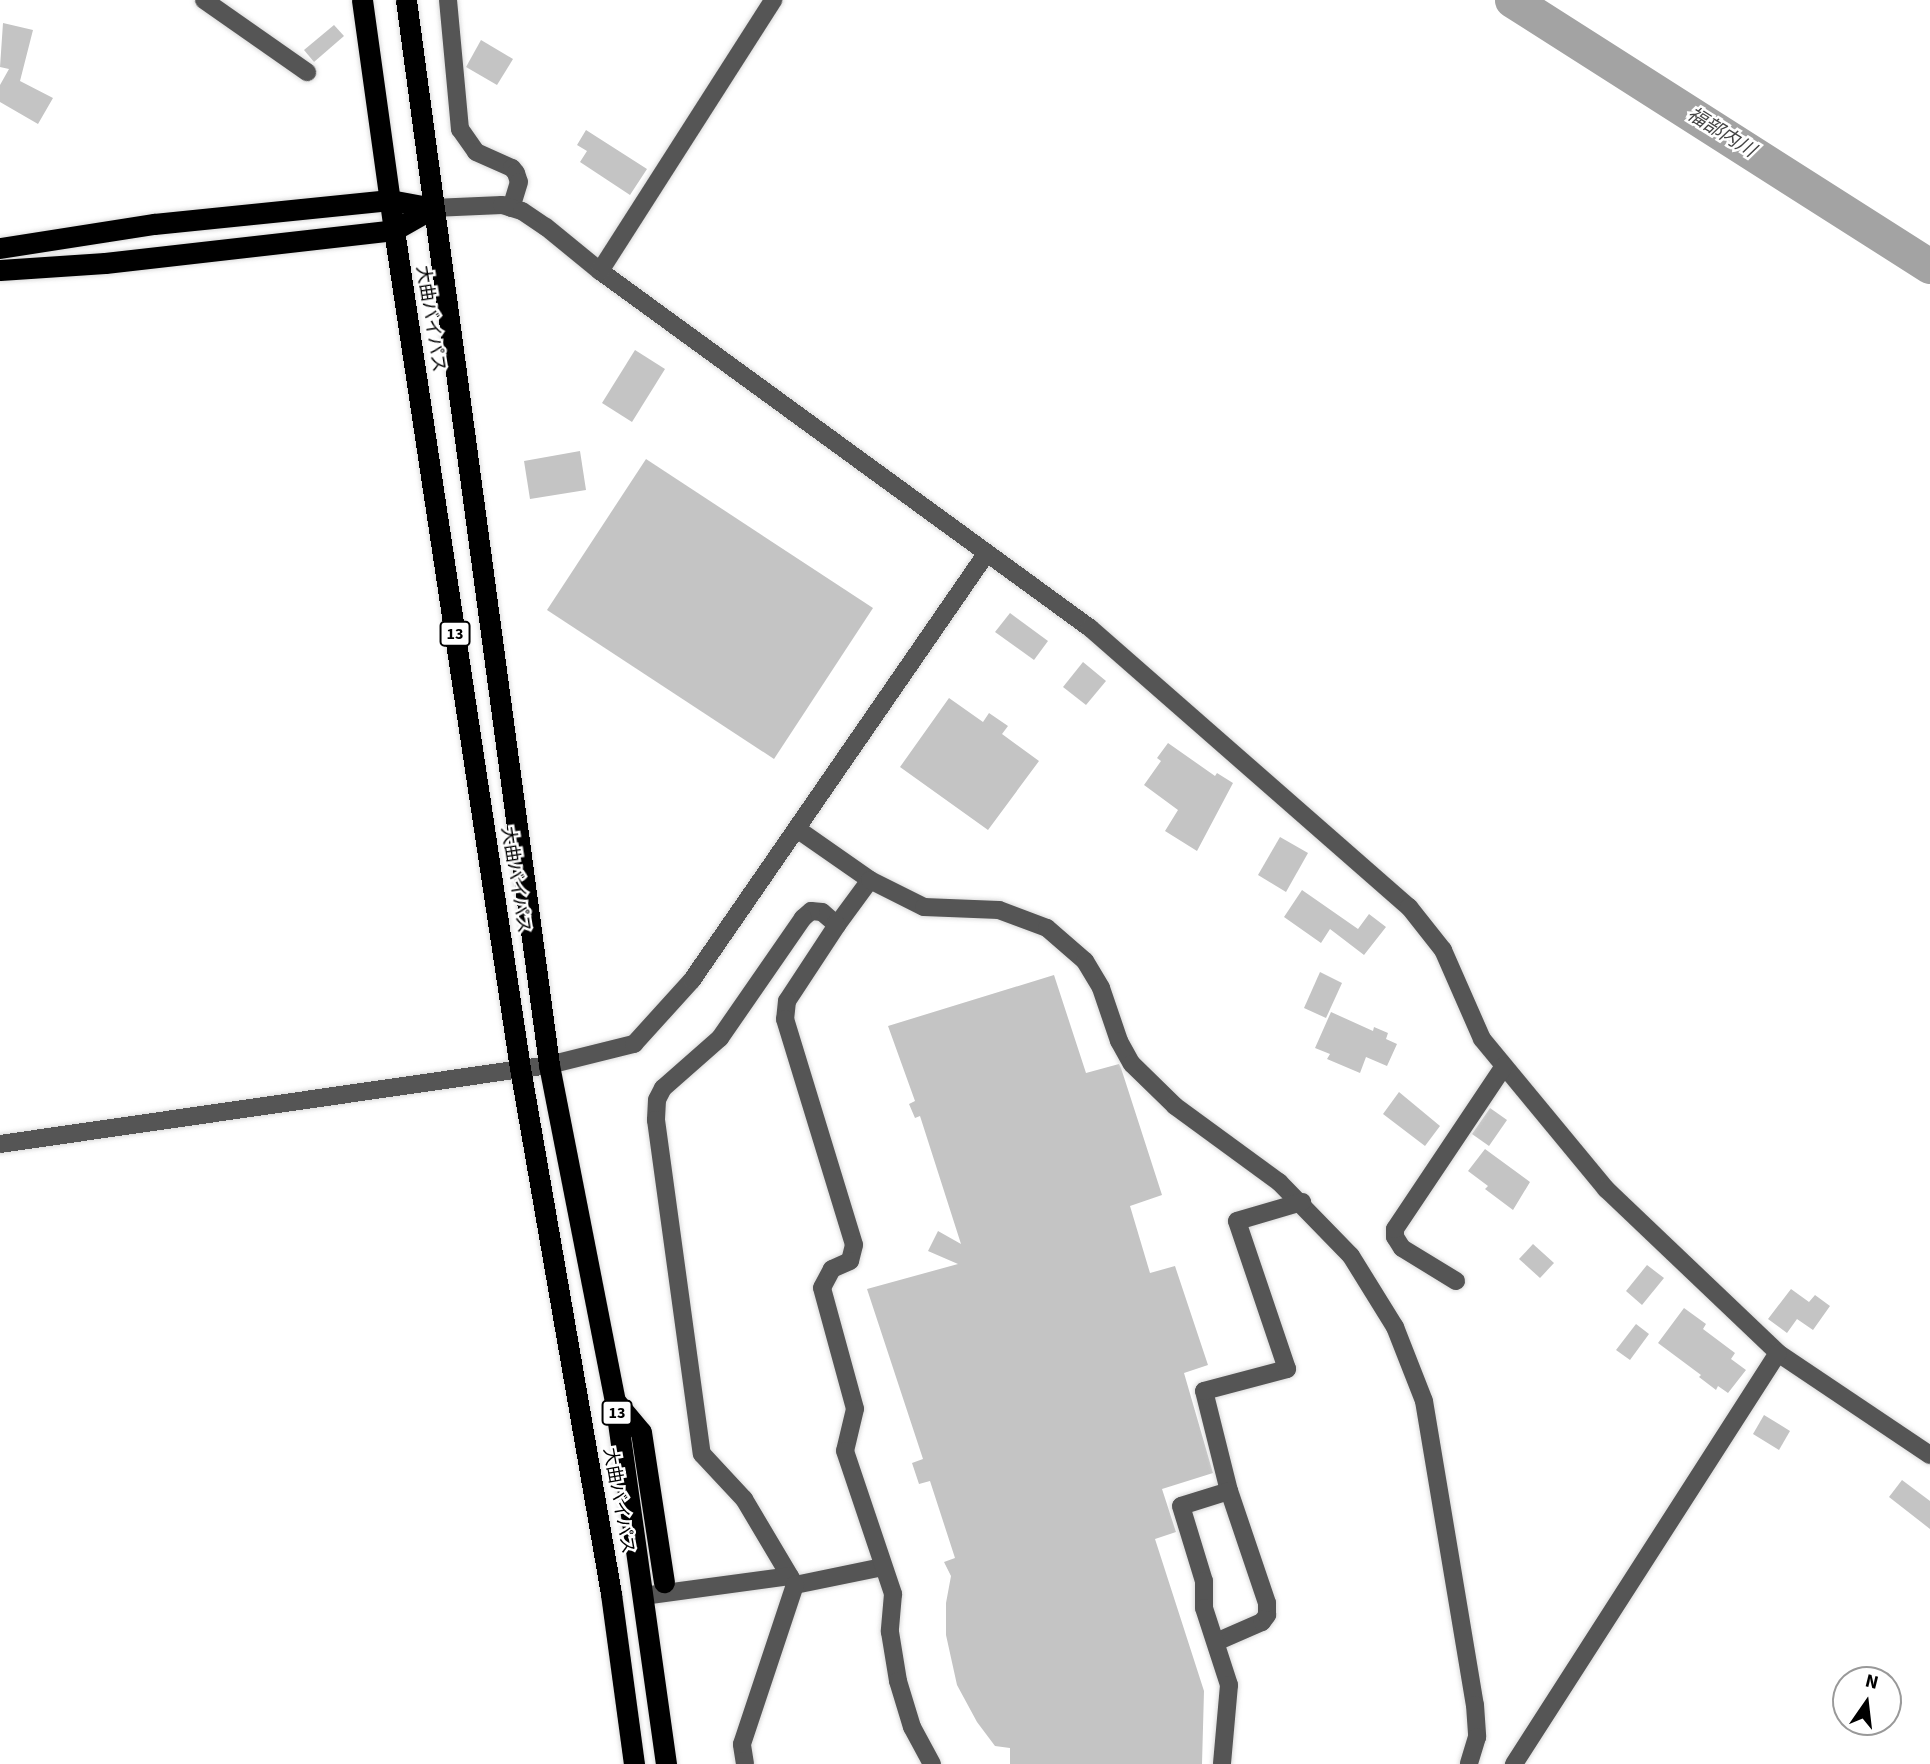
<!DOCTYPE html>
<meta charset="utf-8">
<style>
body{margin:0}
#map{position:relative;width:1930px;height:1764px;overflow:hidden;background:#fff;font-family:"Source Sans 3","Noto Sans JP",sans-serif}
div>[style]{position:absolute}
.river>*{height:35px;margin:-17.5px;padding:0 17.5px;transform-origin:17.5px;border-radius:17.5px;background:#a3a3a3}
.building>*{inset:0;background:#c4c4c4}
.roads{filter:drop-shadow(0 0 2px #dbdbdb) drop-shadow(0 0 2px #dbdbdb)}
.minor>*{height:18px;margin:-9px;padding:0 9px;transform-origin:9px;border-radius:9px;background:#555}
.highway>*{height:21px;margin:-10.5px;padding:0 10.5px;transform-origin:10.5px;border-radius:10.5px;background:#000}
span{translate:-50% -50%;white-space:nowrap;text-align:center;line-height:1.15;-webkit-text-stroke:5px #fff;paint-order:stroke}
.shield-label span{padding:2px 5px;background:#fff;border:2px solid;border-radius:5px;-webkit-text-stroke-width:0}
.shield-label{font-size:16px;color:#000;font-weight:700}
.street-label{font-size:18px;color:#000}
.water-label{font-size:19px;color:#444;font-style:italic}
.north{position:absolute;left:1832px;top:1666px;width:70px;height:70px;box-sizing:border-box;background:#fff;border:2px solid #999;border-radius:50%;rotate:14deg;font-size:19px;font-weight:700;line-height:28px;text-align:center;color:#000}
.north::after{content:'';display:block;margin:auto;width:24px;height:32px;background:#000;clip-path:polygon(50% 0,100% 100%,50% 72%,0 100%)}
</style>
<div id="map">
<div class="river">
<div style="left:1512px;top:0;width:495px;rotate:32.5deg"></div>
</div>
<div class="building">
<div style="clip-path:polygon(3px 23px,33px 30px,20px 81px,53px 98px,38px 124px,0 102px,0 85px,9px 69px,0 67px)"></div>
<div style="clip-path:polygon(334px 25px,344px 36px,314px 62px,304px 50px)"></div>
<div style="clip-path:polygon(481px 40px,513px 59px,497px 85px,466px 67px)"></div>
<div style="clip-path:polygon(586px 130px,647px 169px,630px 195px,580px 162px,587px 151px,577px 145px)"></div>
<div style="clip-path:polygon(635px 350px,665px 369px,632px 422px,602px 403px)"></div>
<div style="clip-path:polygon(580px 451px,586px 490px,530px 499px,524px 461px)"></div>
<div style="clip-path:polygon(646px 459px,873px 608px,774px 759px,547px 610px)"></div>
<div style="clip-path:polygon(1010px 613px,1048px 641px,1034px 660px,995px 632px)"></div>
<div style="clip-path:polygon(1083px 662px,1106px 681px,1086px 705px,1063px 687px)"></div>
<div style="clip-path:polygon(949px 698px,983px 722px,989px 713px,1008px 726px,1002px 734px,1039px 761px,988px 830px,900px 767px)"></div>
<div style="clip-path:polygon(1168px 743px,1215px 776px,1217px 773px,1233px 783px,1197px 851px,1165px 831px,1178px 810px,1144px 785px,1161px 761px,1157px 758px)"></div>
<div style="clip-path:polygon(1280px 837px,1308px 853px,1286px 892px,1258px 875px)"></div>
<div style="clip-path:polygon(1302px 890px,1358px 929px,1369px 914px,1386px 927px,1364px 955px,1330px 929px,1321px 943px,1284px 917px)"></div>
<div style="clip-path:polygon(1320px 972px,1342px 983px,1326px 1018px,1304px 1008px)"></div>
<div style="clip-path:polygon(1054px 975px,1086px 1073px,1119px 1064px,1121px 1068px,1162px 1195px,1130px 1206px,1150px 1273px,1175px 1266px,1208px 1365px,1184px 1373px,1213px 1473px,1162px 1489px,1176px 1532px,1155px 1539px,1204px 1691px,1202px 1764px,1010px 1764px,1010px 1748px,995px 1746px,977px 1722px,957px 1685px,946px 1635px,946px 1603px,951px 1576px,944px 1562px,955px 1558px,930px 1481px,919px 1484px,912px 1463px,923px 1459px,867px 1289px,958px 1264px,928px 1251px,938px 1231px,961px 1244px,920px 1116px,915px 1118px,909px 1104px,915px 1101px,888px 1026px)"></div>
<div style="clip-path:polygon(1331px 1012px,1373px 1031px,1374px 1027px,1388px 1033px,1386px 1039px,1397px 1044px,1387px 1066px,1366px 1057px,1360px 1073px,1327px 1059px,1330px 1054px,1315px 1048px)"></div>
<div style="clip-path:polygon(1399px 1092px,1440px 1126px,1425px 1146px,1383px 1114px)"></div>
<div style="clip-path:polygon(1490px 1108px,1507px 1120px,1489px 1146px,1472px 1134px)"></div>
<div style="clip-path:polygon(1485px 1149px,1530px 1182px,1513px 1210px,1485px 1189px,1488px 1186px,1468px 1171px)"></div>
<div style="clip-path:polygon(1533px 1244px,1554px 1263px,1540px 1278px,1519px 1259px)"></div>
<div style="clip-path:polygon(1647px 1265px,1664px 1278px,1642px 1305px,1626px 1291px)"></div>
<div style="clip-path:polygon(1791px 1289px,1809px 1302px,1815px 1295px,1830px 1306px,1813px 1330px,1797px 1319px,1787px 1333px,1768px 1319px)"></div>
<div style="clip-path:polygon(1684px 1308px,1706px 1324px,1703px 1329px,1735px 1353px,1731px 1359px,1746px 1370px,1728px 1393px,1718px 1386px,1716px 1390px,1699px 1377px,1701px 1375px,1658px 1343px)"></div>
<div style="clip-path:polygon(1636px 1324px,1649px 1334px,1630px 1360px,1616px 1350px)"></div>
<div style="clip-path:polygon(1764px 1415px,1790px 1431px,1779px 1450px,1753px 1434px)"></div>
<div style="clip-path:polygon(1902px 1480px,1930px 1501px,1930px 1529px,1889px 1497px)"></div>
</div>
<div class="roads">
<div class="minor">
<div style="left:204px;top:0;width:126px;rotate:35deg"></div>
<div style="left:448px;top:0;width:130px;rotate:84.7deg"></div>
<div style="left:460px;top:129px;width:28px;rotate:55deg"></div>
<div style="left:476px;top:152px;width:39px;rotate:24deg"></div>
<div style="left:512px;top:168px;width:6px;rotate:51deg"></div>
<div style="left:516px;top:173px;width:9px;rotate:72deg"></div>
<div style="left:519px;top:182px;width:27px;rotate:107deg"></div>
<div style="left:433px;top:208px;width:69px;rotate:-2.5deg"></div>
<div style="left:502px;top:205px;width:21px;rotate:17deg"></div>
<div style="left:522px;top:211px;width:29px;rotate:34deg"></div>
<div style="left:546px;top:227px;width:70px;rotate:39.2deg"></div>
<div style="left:600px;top:271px;width:606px;rotate:36.08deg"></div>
<div style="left:1090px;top:628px;width:424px;rotate:41.2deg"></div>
<div style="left:1409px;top:907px;width:55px;rotate:51.7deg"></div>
<div style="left:1443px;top:950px;width:97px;rotate:66.3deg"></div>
<div style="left:1482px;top:1039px;width:195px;rotate:50.4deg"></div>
<div style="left:1606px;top:1189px;width:238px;rotate:43.6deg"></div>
<div style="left:1778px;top:1353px;width:183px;rotate:33.9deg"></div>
<div style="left:600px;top:271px;width:322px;rotate:-57.4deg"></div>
<div style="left:797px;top:829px;width:89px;rotate:34.9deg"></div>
<div style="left:870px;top:880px;width:56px;rotate:126.3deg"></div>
<div style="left:837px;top:925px;width:20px;rotate:-139deg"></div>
<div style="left:822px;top:912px;width:11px;rotate:-175deg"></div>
<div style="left:811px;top:911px;width:11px;rotate:139deg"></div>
<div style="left:803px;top:918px;width:146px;rotate:124.7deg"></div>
<div style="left:720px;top:1038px;width:76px;rotate:138.7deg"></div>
<div style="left:663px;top:1088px;width:13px;rotate:117deg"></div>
<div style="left:657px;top:1100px;width:20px;rotate:93deg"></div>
<div style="left:656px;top:1120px;width:337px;rotate:82.2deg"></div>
<div style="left:702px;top:1454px;width:62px;rotate:47deg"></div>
<div style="left:744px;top:1499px;width:100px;rotate:59.3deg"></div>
<div style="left:795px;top:1585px;width:90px;rotate:-11.6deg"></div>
<div style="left:870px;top:880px;width:60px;rotate:26.6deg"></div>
<div style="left:924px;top:907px;width:75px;rotate:2.3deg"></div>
<div style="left:999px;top:910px;width:51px;rotate:20.6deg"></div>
<div style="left:1047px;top:928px;width:50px;rotate:41deg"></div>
<div style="left:1085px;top:961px;width:31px;rotate:59deg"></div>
<div style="left:1101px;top:988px;width:56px;rotate:71.2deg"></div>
<div style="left:1119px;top:1041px;width:26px;rotate:61deg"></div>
<div style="left:1132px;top:1064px;width:60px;rotate:44.3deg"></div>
<div style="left:1175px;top:1106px;width:129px;rotate:36.2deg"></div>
<div style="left:1279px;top:1182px;width:103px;rotate:45.8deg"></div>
<div style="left:1351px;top:1256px;width:84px;rotate:58.2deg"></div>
<div style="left:1395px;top:1327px;width:79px;rotate:68.6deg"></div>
<div style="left:1424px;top:1401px;width:308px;rotate:80.5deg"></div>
<div style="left:1475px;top:1705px;width:32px;rotate:86deg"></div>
<div style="left:1477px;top:1737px;width:28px;rotate:107deg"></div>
<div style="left:837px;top:925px;width:91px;rotate:123.3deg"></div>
<div style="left:787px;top:1001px;width:18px;rotate:96deg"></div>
<div style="left:785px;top:1019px;width:236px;rotate:73deg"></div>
<div style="left:854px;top:1245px;width:16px;rotate:104deg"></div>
<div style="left:850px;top:1261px;width:20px;rotate:156deg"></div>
<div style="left:832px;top:1269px;width:21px;rotate:118deg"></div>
<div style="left:822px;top:1288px;width:125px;rotate:74.7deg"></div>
<div style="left:855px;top:1409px;width:43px;rotate:103.4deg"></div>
<div style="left:845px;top:1451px;width:151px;rotate:71.4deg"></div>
<div style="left:893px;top:1594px;width:38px;rotate:95deg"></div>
<div style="left:890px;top:1632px;width:50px;rotate:80.7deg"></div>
<div style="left:898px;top:1681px;width:48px;rotate:73.1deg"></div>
<div style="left:912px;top:1727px;width:42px;rotate:61.6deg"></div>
<div style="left:0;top:1144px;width:555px;rotate:-8.19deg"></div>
<div style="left:549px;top:1065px;width:88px;rotate:-13.9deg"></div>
<div style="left:634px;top:1044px;width:86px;rotate:-47.8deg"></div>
<div style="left:692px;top:980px;width:518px;rotate:-55.39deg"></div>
<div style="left:1456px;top:1281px;width:63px;rotate:-148.6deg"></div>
<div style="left:1402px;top:1248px;width:13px;rotate:-122deg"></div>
<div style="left:1395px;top:1237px;width:8px;rotate:-90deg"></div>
<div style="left:1395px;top:1229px;width:196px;rotate:-56.2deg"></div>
<div style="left:1229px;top:1491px;width:103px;rotate:-104deg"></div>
<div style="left:1204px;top:1391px;width:86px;rotate:-14.8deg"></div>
<div style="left:1287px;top:1369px;width:156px;rotate:-108.7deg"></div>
<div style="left:1237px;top:1221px;width:68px;rotate:-16.3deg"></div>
<div style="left:643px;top:1596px;width:148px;rotate:-7.7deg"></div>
<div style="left:1216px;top:1642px;width:50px;rotate:-23.5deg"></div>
<div style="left:1262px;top:1622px;width:9px;rotate:-54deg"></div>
<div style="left:1267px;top:1615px;width:12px;rotate:-90deg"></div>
<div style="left:1267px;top:1603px;width:118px;rotate:-108.7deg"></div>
<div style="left:1229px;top:1491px;width:50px;rotate:162.6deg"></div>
<div style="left:1181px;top:1506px;width:78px;rotate:73deg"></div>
<div style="left:1204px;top:1581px;width:27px;rotate:90deg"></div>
<div style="left:1204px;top:1608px;width:81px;rotate:72deg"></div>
<div style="left:1229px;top:1685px;width:79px;rotate:95.1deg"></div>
<div style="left:745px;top:1764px;width:20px;rotate:-99deg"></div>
<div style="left:742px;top:1744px;width:168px;rotate:-71.6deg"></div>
<div style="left:1514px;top:1764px;width:488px;rotate:-57.3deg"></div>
</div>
<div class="highway">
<div style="left:362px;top:0;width:232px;rotate:82.1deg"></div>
<div style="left:394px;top:230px;width:847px;rotate:81.45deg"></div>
<div style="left:520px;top:1068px;width:534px;rotate:80.18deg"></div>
<div style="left:611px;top:1594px;width:172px;rotate:82.3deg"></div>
<div style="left:406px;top:0;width:1075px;rotate:82.35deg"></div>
<div style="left:549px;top:1065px;width:342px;rotate:78.9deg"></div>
<div style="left:615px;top:1401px;width:367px;rotate:82deg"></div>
<div style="left:0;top:248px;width:156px;rotate:-8.9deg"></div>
<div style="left:154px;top:224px;width:237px;rotate:-5.8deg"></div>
<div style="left:390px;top:200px;width:44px;rotate:10.5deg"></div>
<div style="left:0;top:270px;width:105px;rotate:-3.8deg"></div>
<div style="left:105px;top:263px;width:291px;rotate:-6.5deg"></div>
<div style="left:394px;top:230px;width:45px;rotate:-29.4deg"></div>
<div style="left:615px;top:1401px;width:40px;rotate:50deg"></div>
<div style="left:641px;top:1432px;width:152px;rotate:81.3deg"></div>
</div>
</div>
<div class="shield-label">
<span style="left:455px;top:634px">13</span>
<span style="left:617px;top:1413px">13</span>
</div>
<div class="street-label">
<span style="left:430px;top:319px;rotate:81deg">大曲バイパス</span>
<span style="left:515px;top:880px;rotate:81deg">大曲バイパス</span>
<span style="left:618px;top:1501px;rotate:80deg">大曲バイパス</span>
</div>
<div class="water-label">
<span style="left:1721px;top:133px;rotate:32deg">福部内川</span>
</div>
<div class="north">N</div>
</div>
